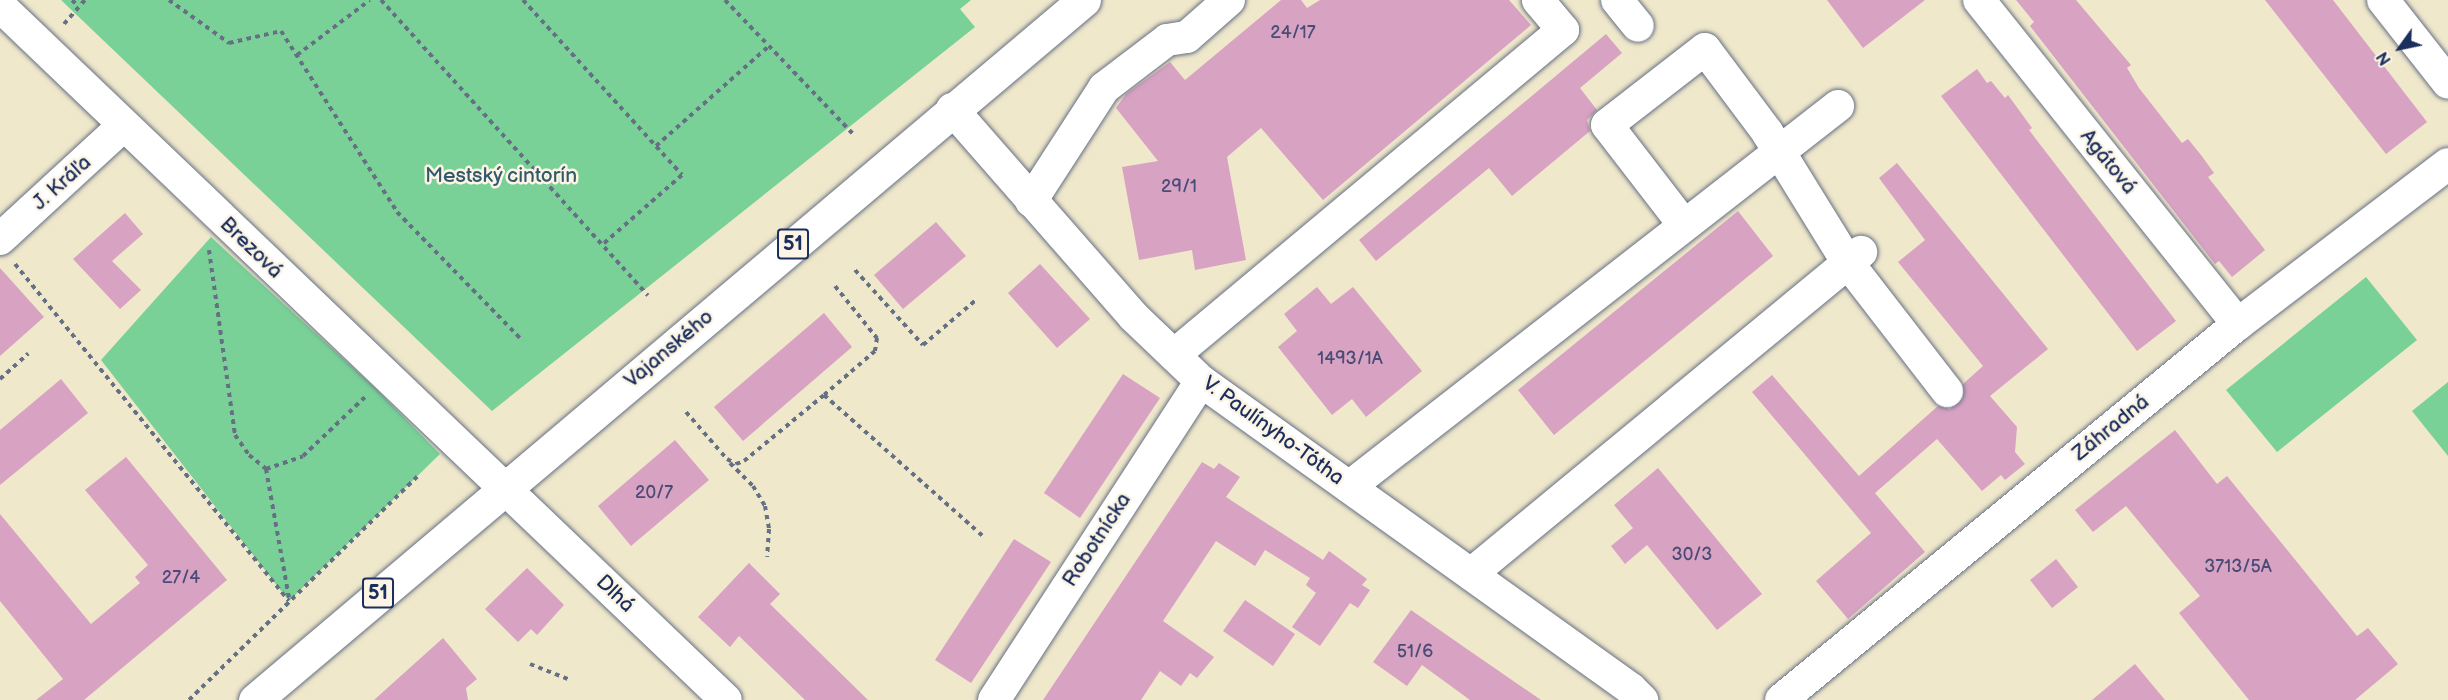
<!DOCTYPE html>
<meta charset="utf-8">
<style>
body{margin:0}
#map{position:relative;width:2448px;height:700px;overflow:hidden;background:#f0e8cb;font-family:"Balsamiq Sans",sans-serif}
div>[style]{position:absolute}
.green>*{inset:0;background:#79d197}
.building>*{inset:0;background:#d8a2c3}
.path>*{height:4px;margin-top:-2px;transform-origin:0;background:repeating-linear-gradient(90deg,#667084 0 4.5px,transparent 0 9px)}
.roads{filter:drop-shadow(0 0 2px #667084) drop-shadow(0 0 2px #667084)}
.minor>*{height:32px;margin:-16px;padding:0 16px;transform-origin:16px;border-radius:16px;background:#fff}
.major>*{height:33px;margin:-16.5px;padding:0 16.5px;transform-origin:16.5px;border-radius:16.5px;background:#fff}
span{translate:-50% -50%;white-space:nowrap;text-align:center;line-height:1.15;-webkit-text-stroke:5px #fcf5e5;paint-order:stroke}
.number-label{font-size:18px;color:#4a4c77}
.number-label span{-webkit-text-stroke-width:0}
.shield-label span{padding:2px 4px;background:#fcf5e5;border:2px solid;border-radius:4px;-webkit-text-stroke-width:0}
.shield-label{font-size:20px;color:#1b2f5e;font-weight:700}
.street-label{font-size:21px;color:#1b2f5e}
.park-label{font-size:21px;color:#32586c}
.north{position:absolute;left:2370px;top:18px;width:60px;height:60px;-webkit-text-stroke:4px #fcf5e5;paint-order:stroke;rotate:237deg;font-size:16px;font-weight:700;line-height:24px;text-align:center;color:#1b2f5e}
.north::after{content:'';display:block;margin:auto;width:21px;height:27px;background:#1b2f5e;clip-path:polygon(50% 0,100% 100%,50% 72%,0 100%)}
</style>
<div id="map">
<div class="green">
<div style="clip-path:polygon(61px 0,971px 0,960px 9px,975px 27px,492px 411px)"></div>
<div style="clip-path:polygon(211px 237px,375px 388px,440px 454px,289px 601px,101px 360px)"></div>
<div style="clip-path:polygon(2366px 277px,2417px 340px,2277px 452px,2226px 390px)"></div>
<div style="clip-path:polygon(2448px 382px,2448px 456px,2412px 411px)"></div>
</div>
<div class="building">
<div style="clip-path:polygon(1281px 0,1301px 0,1307px 8px,1320px 0,1509px 0,1531px 25px,1323px 200px,1261px 128px,1227px 157px,1246px 260px,1195px 270px,1192px 250px,1139px 260px,1122px 167px,1158px 161px,1116px 108px,1126px 94px,1170px 62px,1185px 80px)"></div>
<div style="clip-path:polygon(1827px 0,1925px 0,1863px 48px)"></div>
<div style="clip-path:polygon(2016px 0,2076px 0,2131px 65px,2127px 68px,2139px 88px,2182px 143px,2188px 139px,2201px 155px,2214px 173px,2208px 177px,2265px 250px,2232px 277px,2219px 261px,2215px 264px,2030px 26px,2034px 22px)"></div>
<div style="clip-path:polygon(2265px 0,2333px 0,2427px 122px,2386px 154px)"></div>
<div style="clip-path:polygon(1606px 34px,1622px 53px,1580px 88px,1597px 110px,1587px 120px,1590px 131px,1512px 196px,1489px 168px,1376px 261px,1359px 240px)"></div>
<div style="clip-path:polygon(1977px 69px,1987px 83px,1991px 81px,2005px 98px,2008px 95px,2032px 128px,2029px 130px,2176px 321px,2137px 351px,1941px 96px)"></div>
<div style="clip-path:polygon(1897px 163px,2048px 349px,1990px 396px,2017px 427px,2015px 452px,2025px 464px,2005px 480px,2001px 475px,1982px 491px,1937px 439px,1875px 493px,1925px 552px,1848px 619px,1816px 581px,1871px 533px,1752px 392px,1772px 375px,1859px 476px,1938px 406px,1950px 409px,1963px 398px,1963px 384px,1983px 366px,1898px 262px,1925px 240px,1879px 178px)"></div>
<div style="clip-path:polygon(1738px 211px,1773px 256px,1554px 435px,1518px 390px)"></div>
<div style="clip-path:polygon(125px 213px,143px 234px,112px 261px,141px 290px,120px 309px,73px 259px)"></div>
<div style="clip-path:polygon(936px 222px,966px 256px,903px 309px,874px 275px)"></div>
<div style="clip-path:polygon(1040px 264px,1090px 319px,1057px 348px,1008px 293px)"></div>
<div style="clip-path:polygon(0 268px,44px 317px,0 356px)"></div>
<div style="clip-path:polygon(1317px 287px,1331px 304px,1353px 287px,1422px 371px,1366px 417px,1352px 399px,1332px 415px,1278px 347px,1297px 331px,1284px 314px)"></div>
<div style="clip-path:polygon(824px 313px,852px 347px,743px 441px,714px 407px)"></div>
<div style="clip-path:polygon(1123px 374px,1160px 398px,1080px 518px,1044px 493px)"></div>
<div style="clip-path:polygon(61px 379px,88px 413px,0 485px,0 430px)"></div>
<div style="clip-path:polygon(2175px 430px,2217px 484px,2227px 476px,2357px 636px,2368px 628px,2398px 664px,2355px 700px,2249px 700px,2179px 613px,2200px 596px,2126px 506px,2093px 532px,2075px 510px)"></div>
<div style="clip-path:polygon(675px 440px,709px 480px,631px 546px,598px 506px)"></div>
<div style="clip-path:polygon(126px 457px,227px 580px,84px 700px,36px 700px,63px 679px,0 601px,0 514px,91px 624px,140px 583px,135px 577px,148px 565px,85px 490px)"></div>
<div style="clip-path:polygon(1202px 462px,1214px 469px,1219px 463px,1240px 477px,1226px 497px,1323px 560px,1329px 551px,1367px 579px,1362px 585px,1370px 590px,1358px 608px,1350px 603px,1320px 646px,1292px 627px,1316px 593px,1306px 585px,1310px 578px,1265px 550px,1255px 566px,1216px 541px,1163px 621px,1214px 657px,1197px 678px,1190px 673px,1181px 686px,1160px 671px,1141px 700px,1043px 700px)"></div>
<div style="clip-path:polygon(1658px 468px,1762px 594px,1717px 630px,1647px 545px,1625px 564px,1611px 546px,1633px 528px,1614px 505px)"></div>
<div style="clip-path:polygon(1014px 539px,1051px 562px,971px 683px,935px 660px)"></div>
<div style="clip-path:polygon(2056px 559px,2078px 587px,2052px 608px,2030px 580px)"></div>
<div style="clip-path:polygon(749px 563px,780px 594px,770px 604px,868px 700px,805px 700px,739px 636px,730px 647px,698px 617px)"></div>
<div style="clip-path:polygon(527px 568px,564px 605px,537px 635px,531px 629px,518px 642px,485px 609px)"></div>
<div style="clip-path:polygon(1245px 600px,1295px 634px,1273px 666px,1223px 631px)"></div>
<div style="clip-path:polygon(1411px 610px,1464px 647px,1541px 700px,1470px 700px,1422px 665px,1407px 686px,1373px 662px)"></div>
<div style="clip-path:polygon(443px 638px,477px 679px,466px 688px,468px 700px,374px 700px)"></div>
<div style="clip-path:polygon(2135px 664px,2165px 700px,2092px 700px)"></div>
</div>
<div class="path">
<div style="left:72px;top:0;width:8px;rotate:45deg"></div>
<div style="left:169px;top:0;width:74px;rotate:35.6deg"></div>
<div style="left:229px;top:43px;width:53px;rotate:-13deg"></div>
<div style="left:281px;top:31px;width:215px;rotate:57.3deg"></div>
<div style="left:397px;top:212px;width:180px;rotate:45.7deg"></div>
<div style="left:381px;top:0;width:398px;rotate:47.9deg"></div>
<div style="left:523px;top:0;width:236px;rotate:47.7deg"></div>
<div style="left:682px;top:175px;width:106px;rotate:138.8deg"></div>
<div style="left:725px;top:0;width:185px;rotate:46.3deg"></div>
<div style="left:64px;top:24px;width:32px;rotate:-49deg"></div>
<div style="left:297px;top:55px;width:91px;rotate:-37deg"></div>
<div style="left:656px;top:146px;width:152px;rotate:-41.5deg"></div>
<div style="left:209px;top:250px;width:187px;rotate:82deg"></div>
<div style="left:235px;top:435px;width:24px;rotate:55deg"></div>
<div style="left:249px;top:455px;width:22px;rotate:39deg"></div>
<div style="left:266px;top:469px;width:39px;rotate:-19deg"></div>
<div style="left:303px;top:456px;width:86px;rotate:-43.6deg"></div>
<div style="left:15px;top:264px;width:434px;rotate:50.9deg"></div>
<div style="left:855px;top:270px;width:101px;rotate:47.8deg"></div>
<div style="left:923px;top:345px;width:71px;rotate:-40.4deg"></div>
<div style="left:835px;top:286px;width:67px;rotate:51.1deg"></div>
<div style="left:877px;top:338px;width:13px;rotate:99deg"></div>
<div style="left:875px;top:351px;width:67px;rotate:139.2deg"></div>
<div style="left:824px;top:395px;width:213px;rotate:41.6deg"></div>
<div style="left:0;top:379px;width:38px;rotate:-42deg"></div>
<div style="left:686px;top:412px;width:62px;rotate:48.9deg"></div>
<div style="left:727px;top:459px;width:10px;rotate:29deg"></div>
<div style="left:736px;top:464px;width:9px;rotate:-21deg"></div>
<div style="left:744px;top:461px;width:104px;rotate:-39.5deg"></div>
<div style="left:730px;top:463px;width:33px;rotate:45deg"></div>
<div style="left:753px;top:486px;width:23px;rotate:59deg"></div>
<div style="left:765px;top:506px;width:23px;rotate:80deg"></div>
<div style="left:769px;top:529px;width:28px;rotate:94deg"></div>
<div style="left:266px;top:469px;width:131px;rotate:79.9deg"></div>
<div style="left:530px;top:664px;width:41px;rotate:21.5deg"></div>
<div style="left:189px;top:700px;width:322px;rotate:-44.4deg"></div>
</div>
<div class="roads">
<div class="minor">
<div style="left:1617px;top:0;width:33px;rotate:51deg"></div>
<div style="left:1979px;top:0;width:415px;rotate:51.4deg"></div>
<div style="left:2383px;top:0;width:105px;rotate:51.9deg"></div>
<div style="left:0;top:6px;width:1004px;rotate:43.71deg"></div>
<div style="left:952px;top:109px;width:276px;rotate:48.8deg"></div>
<div style="left:1134px;top:317px;width:93px;rotate:43.7deg"></div>
<div style="left:1201px;top:381px;width:529px;rotate:35.61deg"></div>
<div style="left:1631px;top:689px;width:16px;rotate:45deg"></div>
<div style="left:1031px;top:201px;width:135px;rotate:-57.1deg"></div>
<div style="left:1104px;top:88px;width:79px;rotate:-37.3deg"></div>
<div style="left:1167px;top:40px;width:20px;rotate:-9deg"></div>
<div style="left:1187px;top:37px;width:56px;rotate:-41.4deg"></div>
<div style="left:1684px;top:225px;width:126px;rotate:-127.6deg"></div>
<div style="left:1607px;top:125px;width:124px;rotate:-37.8deg"></div>
<div style="left:1705px;top:49px;width:104px;rotate:53.2deg"></div>
<div style="left:1767px;top:132px;width:154px;rotate:58.3deg"></div>
<div style="left:1848px;top:263px;width:162px;rotate:52.3deg"></div>
<div style="left:0;top:239px;width:167px;rotate:-42.6deg"></div>
<div style="left:1174px;top:355px;width:507px;rotate:-39.88deg"></div>
<div style="left:1563px;top:30px;width:39px;rotate:-130deg"></div>
<div style="left:1349px;top:487px;width:620px;rotate:-37.92deg"></div>
<div style="left:1471px;top:574px;width:506px;rotate:-39.54deg"></div>
<div style="left:994px;top:700px;width:380px;rotate:-57deg"></div>
<div style="left:1781px;top:700px;width:592px;rotate:-39.45deg"></div>
<div style="left:2238px;top:324px;width:264px;rotate:-37.3deg"></div>
</div>
<div class="major">
<div style="left:255px;top:700px;width:1085px;rotate:-40.18deg"></div>
</div>
</div>
<div class="number-label">
<span style="left:1293px;top:33px">24/17</span>
<span style="left:1179px;top:187px">29/1</span>
<span style="left:1350px;top:359px">1493/1A</span>
<span style="left:654px;top:493px">20/7</span>
<span style="left:1692px;top:555px">30/3</span>
<span style="left:2238px;top:567px">3713/5A</span>
<span style="left:181px;top:578px">27/4</span>
<span style="left:1415px;top:652px">51/6</span>
</div>
<div class="shield-label">
<span style="left:793px;top:244px">51</span>
<span style="left:378px;top:593px">51</span>
</div>
<div class="street-label">
<span style="left:2108px;top:162px;rotate:51deg">Agátová</span>
<span style="left:62px;top:183px;rotate:-42deg">J. Kráľa</span>
<span style="left:251px;top:248px;rotate:44deg">Brezová</span>
<span style="left:669px;top:349px;rotate:-40deg">Vajanského</span>
<span style="left:2111px;top:428px;rotate:-39deg">Záhradná</span>
<span style="left:1273px;top:431px;rotate:36deg">V. Paulínyho-Tótha</span>
<span style="left:1097px;top:540px;rotate:-57deg">Robotnícka</span>
<span style="left:615px;top:594px;rotate:44deg">Dlhá</span>
</div>
<div class="park-label">
<span style="left:501px;top:176px">Mestský cintorín</span>
</div>
<div class="north">N</div>
</div>
